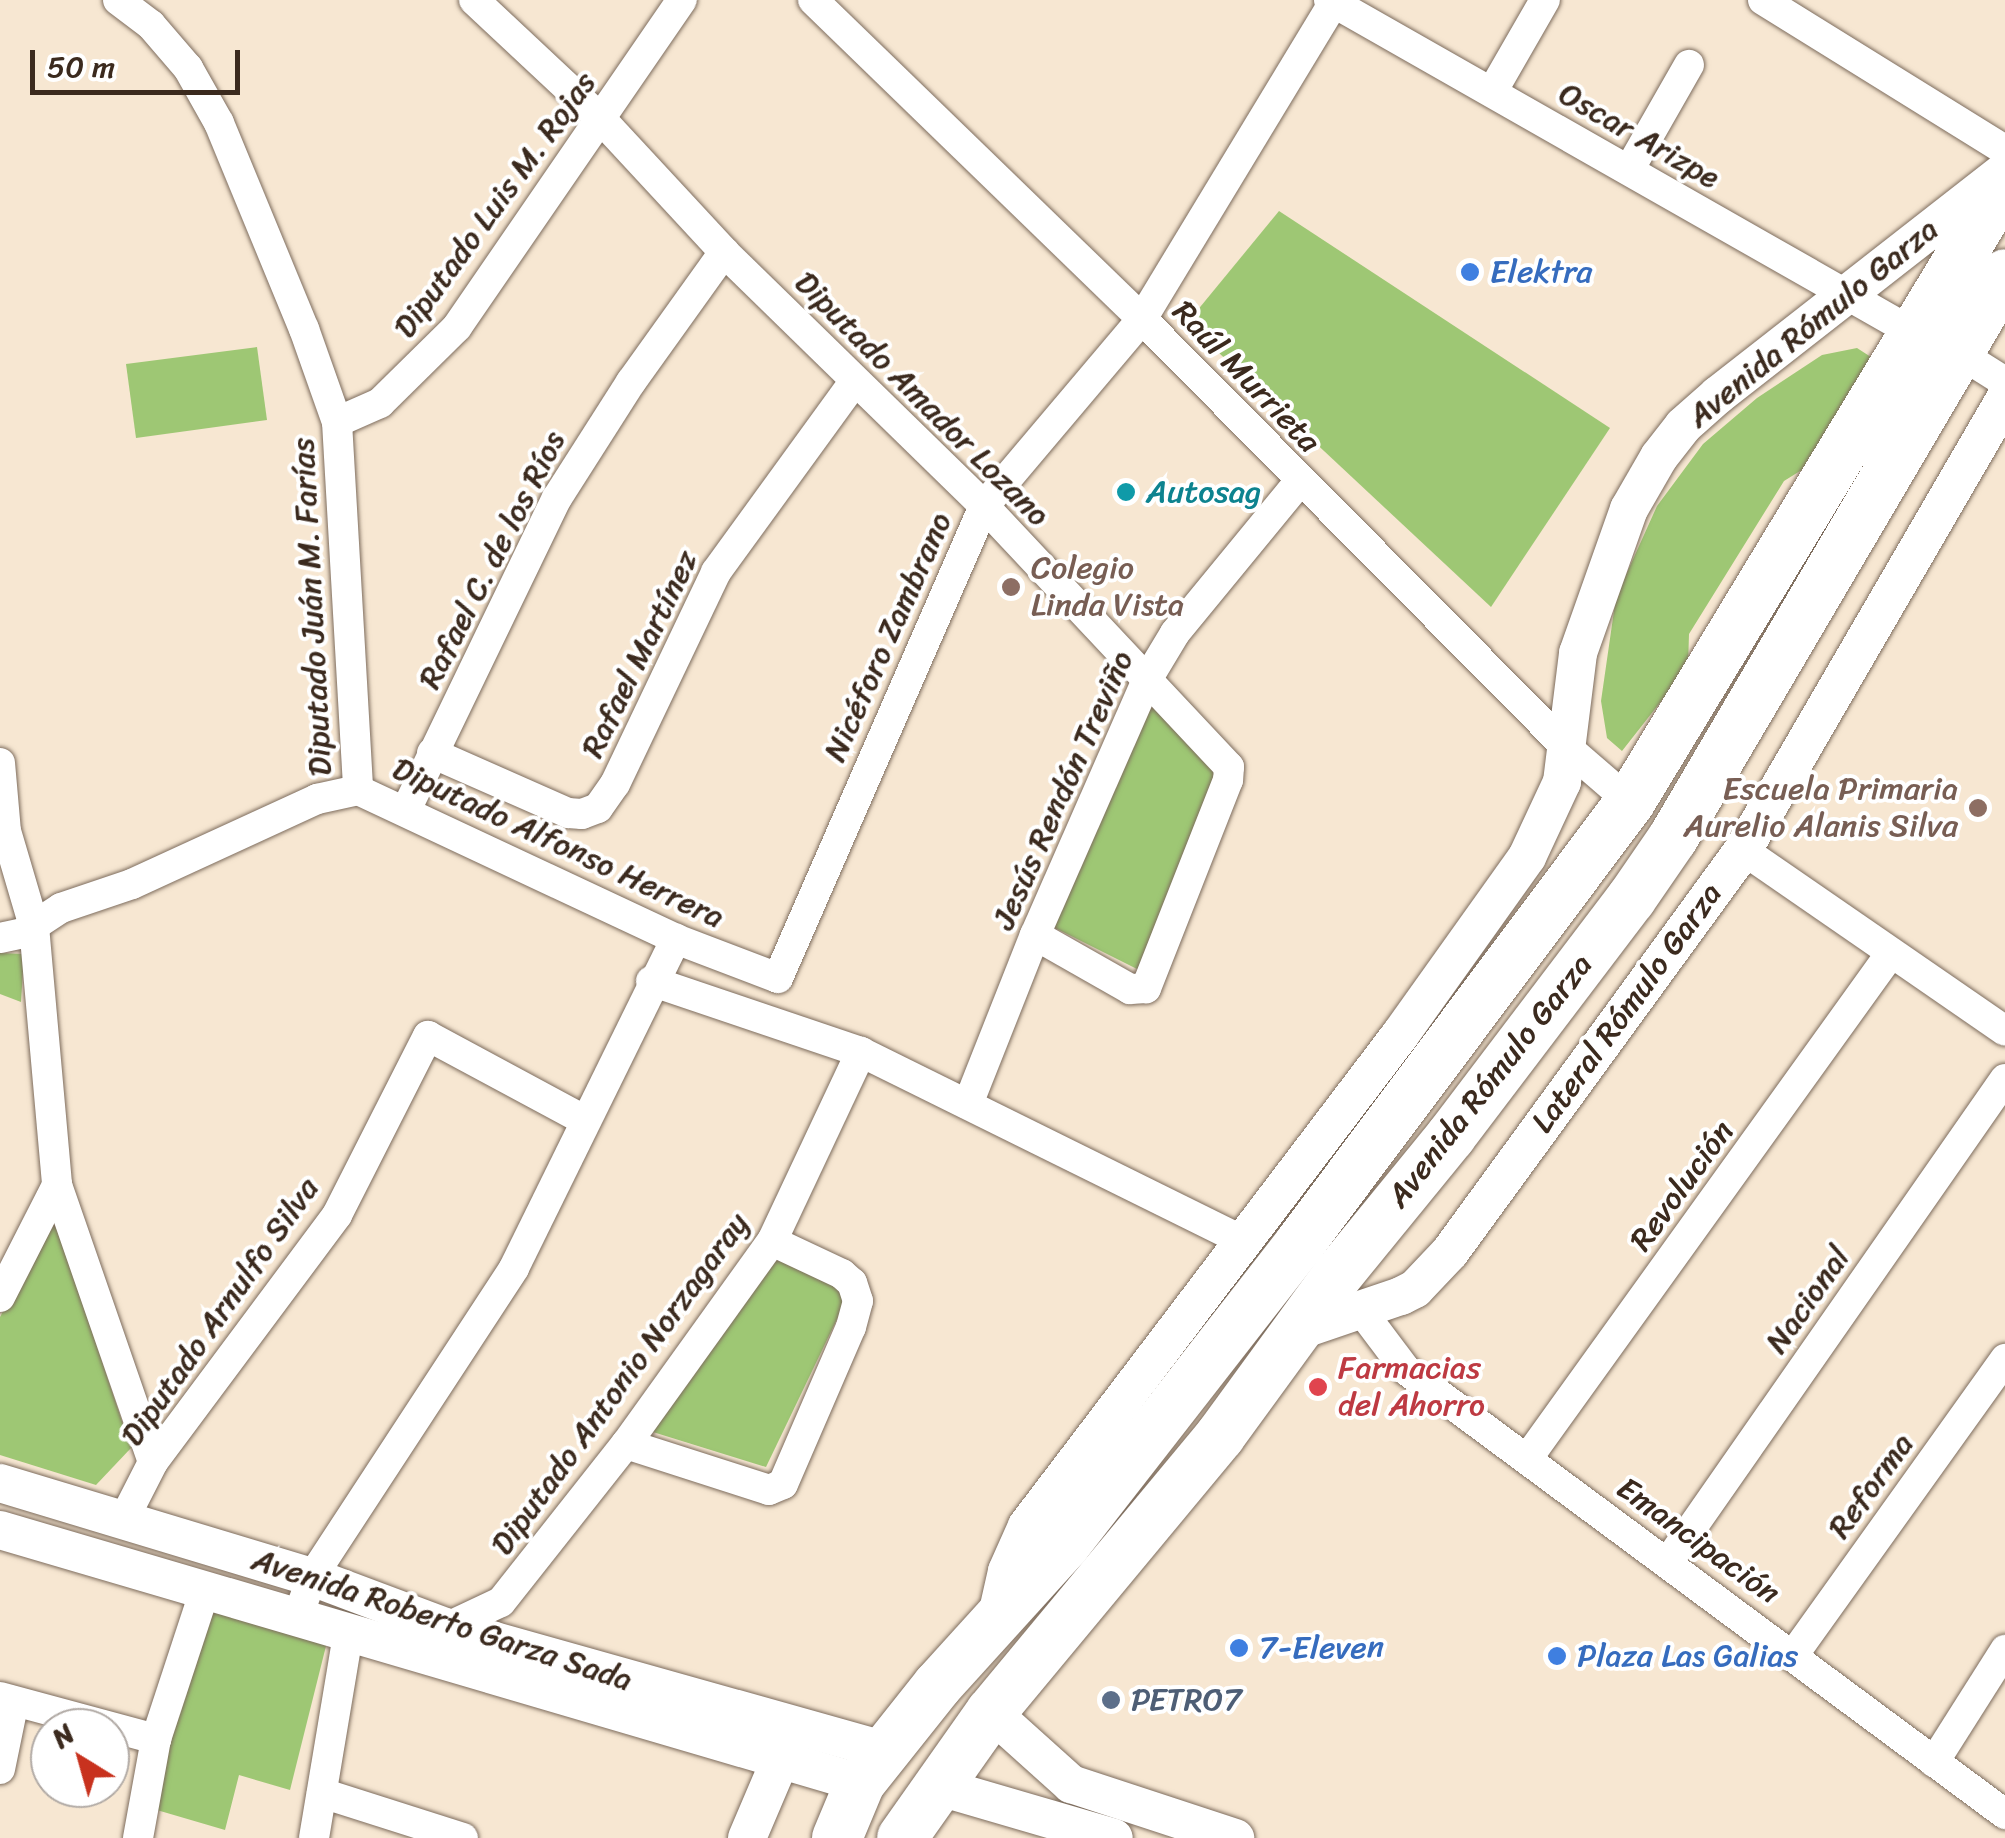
<!DOCTYPE html>
<meta charset="utf-8">
<style>
body{margin:0}
#map{position:relative;width:2005px;height:1838px;overflow:hidden;background:#f7e7d2;font-family:Sriracha,sans-serif}
div>[style]{position:absolute}
.green>*{inset:0;background:#9ec774}
.roads{filter:drop-shadow(0 0 2px #7d6c5d) drop-shadow(0 0 2px #7d6c5d)}
.minor>*{height:30px;margin:-15px;padding:0 15px;transform-origin:15px;border-radius:15px;background:#fff}
.tertiary>*{height:38px;margin:-19px;padding:0 19px;transform-origin:19px;border-radius:19px;background:#fff}
.primary>*{height:50px;margin:-25px;padding:0 25px;transform-origin:25px;border-radius:25px;background:#fff}
.dots>*{width:28px;height:28px;translate:-50% -50%;box-sizing:border-box;border:5px solid #fff;border-radius:50%}
span{translate:-50% -50%;white-space:nowrap;text-align:center;line-height:1.15;-webkit-text-stroke:8px #fff;paint-order:stroke}
.street-label{font-size:32px;color:#3b2a1e}
.shop-label{font-size:32px;color:#366cbe}
.left{translate:0 -50%;text-align:left}
.culture-label{font-size:32px;color:#0d838f}
.education-label{font-size:32px;color:#785e54}
.right{translate:-100% -50%;text-align:right}
.health-label{font-size:32px;color:#be3a42}
.service-label{font-size:32px;color:#4e5e75}
.north{position:absolute;left:30px;top:1708px;width:100px;height:100px;box-sizing:border-box;background:#fff;border:2px solid #b1aaa5;border-radius:50%;rotate:323deg;font-size:28px;font-weight:700;line-height:40px;text-align:center;color:#3b2a1e}
.north::after{content:'';display:block;margin:auto;width:35px;height:45px;background:#c8321e;clip-path:polygon(50% 0,100% 100%,50% 72%,0 100%)}
.scale{position:absolute;left:30px;top:50px;width:210px;height:45px;box-sizing:border-box;border:5px solid #3b2a1e;border-top:0;padding-left:12px;font-size:30px;line-height:35px;white-space:nowrap;color:#3b2a1e;-webkit-text-stroke:8px #fff;paint-order:stroke}
</style>
<div id="map">
<div class="green">
<div style="clip-path:polygon(1279px 211px,1610px 428px,1491px 607px,1187px 323px)"></div>
<div style="clip-path:polygon(257px 347px,267px 420px,136px 438px,126px 364px)"></div>
<div style="clip-path:polygon(1857px 348px,1874px 359px,1813px 463px,1784px 481px,1689px 634px,1688px 667px,1622px 751px,1607px 738px,1601px 701px,1616px 597px,1657px 506px,1703px 444px,1757px 398px,1822px 355px)"></div>
<div style="clip-path:polygon(1146px 694px,1225px 767px,1139px 970px,1049px 925px)"></div>
<div style="clip-path:polygon(0 953px,24px 954px,21px 1002px,0 994px)"></div>
<div style="clip-path:polygon(53px 1215px,131px 1448px,96px 1485px,0 1455px,0 1317px)"></div>
<div style="clip-path:polygon(773px 1257px,851px 1290px,766px 1467px,640px 1428px)"></div>
<div style="clip-path:polygon(206px 1605px,328px 1638px,290px 1790px,239px 1775px,225px 1830px,150px 1808px)"></div>
</div>
<div class="roads">
<div class="minor">
<div style="left:118px;top:0;width:41px;rotate:37.1deg"></div>
<div style="left:151px;top:25px;width:57px;rotate:49.3deg"></div>
<div style="left:188px;top:68px;width:63px;rotate:60.6deg"></div>
<div style="left:219px;top:123px;width:223px;rotate:67.6deg"></div>
<div style="left:304px;top:329px;width:99px;rotate:70.5deg"></div>
<div style="left:337px;top:422px;width:369px;rotate:86.7deg"></div>
<div style="left:474px;top:0;width:174px;rotate:43.1deg"></div>
<div style="left:601px;top:119px;width:181px;rotate:47.2deg"></div>
<div style="left:724px;top:252px;width:363px;rotate:44.3deg"></div>
<div style="left:984px;top:506px;width:358px;rotate:46.8deg"></div>
<div style="left:1229px;top:767px;width:13px;rotate:94deg"></div>
<div style="left:1228px;top:780px;width:224px;rotate:111.5deg"></div>
<div style="left:1146px;top:988px;width:16px;rotate:176deg"></div>
<div style="left:1130px;top:989px;width:109px;rotate:-150.4deg"></div>
<div style="left:813px;top:0;width:458px;rotate:44.1deg"></div>
<div style="left:1142px;top:319px;width:600px;rotate:45.27deg"></div>
<div style="left:1564px;top:745px;width:87px;rotate:40.8deg"></div>
<div style="left:1329px;top:0;width:673px;rotate:29.65deg"></div>
<div style="left:1763px;top:0;width:285px;rotate:31.8deg"></div>
<div style="left:1492px;top:92px;width:106px;rotate:-60.1deg"></div>
<div style="left:1629px;top:170px;width:121px;rotate:-60.3deg"></div>
<div style="left:1959px;top:353px;width:54px;rotate:32.2deg"></div>
<div style="left:337px;top:422px;width:47px;rotate:-23.8deg"></div>
<div style="left:380px;top:403px;width:108px;rotate:-44.6deg"></div>
<div style="left:457px;top:327px;width:397px;rotate:-55.5deg"></div>
<div style="left:432px;top:753px;width:149px;rotate:23.8deg"></div>
<div style="left:568px;top:813px;width:14px;rotate:4deg"></div>
<div style="left:582px;top:814px;width:17px;rotate:-21deg"></div>
<div style="left:598px;top:808px;width:29px;rotate:-55deg"></div>
<div style="left:615px;top:784px;width:235px;rotate:-64.5deg"></div>
<div style="left:716px;top:572px;width:236px;rotate:-54deg"></div>
<div style="left:0;top:763px;width:68px;rotate:85deg"></div>
<div style="left:6px;top:831px;width:99px;rotate:73.6deg"></div>
<div style="left:34px;top:926px;width:260px;rotate:84.9deg"></div>
<div style="left:57px;top:1185px;width:293px;rotate:70.9deg"></div>
<div style="left:406px;top:810px;width:347px;rotate:-64.2deg"></div>
<div style="left:557px;top:498px;width:138px;rotate:-57.5deg"></div>
<div style="left:631px;top:382px;width:160px;rotate:-54.4deg"></div>
<div style="left:1743px;top:850px;width:318px;rotate:34.6deg"></div>
<div style="left:0;top:938px;width:24px;rotate:-12deg"></div>
<div style="left:23px;top:933px;width:45px;rotate:-33.3deg"></div>
<div style="left:61px;top:908px;width:75px;rotate:-18.7deg"></div>
<div style="left:132px;top:884px;width:204px;rotate:-24.7deg"></div>
<div style="left:317px;top:799px;width:42px;rotate:-12.4deg"></div>
<div style="left:358px;top:790px;width:351px;rotate:25.1deg"></div>
<div style="left:676px;top:939px;width:109px;rotate:20.9deg"></div>
<div style="left:778px;top:978px;width:515px;rotate:-66.42deg"></div>
<div style="left:984px;top:506px;width:245px;rotate:-49.8deg"></div>
<div style="left:1142px;top:319px;width:373px;rotate:-58.8deg"></div>
<div style="left:651px;top:981px;width:222px;rotate:18.7deg"></div>
<div style="left:861px;top:1052px;width:427px;rotate:26.3deg"></div>
<div style="left:968px;top:1104px;width:182px;rotate:-68.4deg"></div>
<div style="left:1035px;top:935px;width:281px;rotate:-66.3deg"></div>
<div style="left:1148px;top:678px;width:52px;rotate:-59deg"></div>
<div style="left:1175px;top:633px;width:195px;rotate:-50.6deg"></div>
<div style="left:0;top:1297px;width:126px;rotate:-63deg"></div>
<div style="left:1363px;top:1313px;width:71px;rotate:53deg"></div>
<div style="left:1406px;top:1370px;width:746px;rotate:36.55deg"></div>
<div style="left:626px;top:1444px;width:150px;rotate:17.8deg"></div>
<div style="left:769px;top:1490px;width:15px;rotate:-23deg"></div>
<div style="left:783px;top:1484px;width:171px;rotate:-66.6deg"></div>
<div style="left:851px;top:1327px;width:27px;rotate:-75deg"></div>
<div style="left:858px;top:1301px;width:19px;rotate:-108deg"></div>
<div style="left:852px;top:1283px;width:13px;rotate:-138deg"></div>
<div style="left:842px;top:1274px;width:77px;rotate:-154.8deg"></div>
<div style="left:1527px;top:1459px;width:623px;rotate:-54.27deg"></div>
<div style="left:123px;top:1521px;width:66px;rotate:-63deg"></div>
<div style="left:153px;top:1462px;width:308px;rotate:-53.3deg"></div>
<div style="left:337px;top:1215px;width:201px;rotate:-63.1deg"></div>
<div style="left:428px;top:1036px;width:177px;rotate:28.3deg"></div>
<div style="left:1668px;top:1562px;width:589px;rotate:-55.1deg"></div>
<div style="left:297px;top:1619px;width:45px;rotate:-70.3deg"></div>
<div style="left:312px;top:1577px;width:369px;rotate:-56.8deg"></div>
<div style="left:514px;top:1268px;width:367px;rotate:-63.8deg"></div>
<div style="left:439px;top:1631px;width:68px;rotate:-25.1deg"></div>
<div style="left:501px;top:1602px;width:201px;rotate:-51.7deg"></div>
<div style="left:626px;top:1444px;width:250px;rotate:-54.3deg"></div>
<div style="left:772px;top:1241px;width:209px;rotate:-64.8deg"></div>
<div style="left:1794px;top:1654px;width:363px;rotate:-54.4deg"></div>
<div style="left:0;top:1697px;width:162px;rotate:15.1deg"></div>
<div style="left:1934px;top:1762px;width:133px;rotate:-57.6deg"></div>
<div style="left:0;top:1769px;width:69px;rotate:-78.4deg"></div>
<div style="left:322px;top:1793px;width:148px;rotate:17.7deg"></div>
<div style="left:138px;top:1838px;width:101px;rotate:-79.7deg"></div>
<div style="left:156px;top:1739px;width:154px;rotate:-71.8deg"></div>
<div style="left:314px;top:1838px;width:207px;rotate:-80.5deg"></div>
</div>
<div class="tertiary">
<div style="left:1298px;top:1331px;width:109px;rotate:-18.8deg"></div>
<div style="left:1401px;top:1296px;width:16px;rotate:-27deg"></div>
<div style="left:1415px;top:1289px;width:51px;rotate:-46.6deg"></div>
<div style="left:1450px;top:1252px;width:497px;rotate:-53.9deg"></div>
<div style="left:1743px;top:850px;width:522px;rotate:-59.85deg"></div>
<div style="left:0;top:1483px;width:326px;rotate:16.8deg"></div>
<div style="left:312px;top:1577px;width:142px;rotate:20.6deg"></div>
<div style="left:445px;top:1627px;width:457px;rotate:15.7deg"></div>
<div style="left:0;top:1530px;width:896px;rotate:16.39deg"></div>
<div style="left:996px;top:1620px;width:50px;rotate:-77.3deg"></div>
<div style="left:1007px;top:1571px;width:49px;rotate:-66deg"></div>
<div style="left:1027px;top:1526px;width:617px;rotate:-52.78deg"></div>
<div style="left:1400px;top:1035px;width:219px;rotate:-54.5deg"></div>
<div style="left:1527px;top:857px;width:83px;rotate:-65deg"></div>
<div style="left:1562px;top:782px;width:130px;rotate:-82.9deg"></div>
<div style="left:1578px;top:653px;width:153px;rotate:-70.5deg"></div>
<div style="left:1629px;top:509px;width:60px;rotate:-60deg"></div>
<div style="left:1659px;top:457px;width:39px;rotate:-52deg"></div>
<div style="left:1683px;top:426px;width:47px;rotate:-41.5deg"></div>
<div style="left:1718px;top:395px;width:362px;rotate:-38deg"></div>
<div style="left:991px;top:1712px;width:108px;rotate:42deg"></div>
<div style="left:1071px;top:1784px;width:173px;rotate:18.2deg"></div>
<div style="left:940px;top:1787px;width:181px;rotate:16.3deg"></div>
<div style="left:747px;top:1838px;width:82px;rotate:-66.9deg"></div>
</div>
<div class="primary">
<div style="left:837px;top:1838px;width:60px;rotate:-67.3deg"></div>
<div style="left:860px;top:1783px;width:125px;rotate:-51.5deg"></div>
<div style="left:938px;top:1685px;width:189px;rotate:-47.8deg"></div>
<div style="left:1065px;top:1545px;width:383px;rotate:-52.1deg"></div>
<div style="left:1300px;top:1243px;width:551px;rotate:-53.19deg"></div>
<div style="left:1630px;top:802px;width:724px;rotate:-58.79deg"></div>
<div style="left:902px;top:1838px;width:154px;rotate:-54.8deg"></div>
<div style="left:991px;top:1712px;width:359px;rotate:-50.3deg"></div>
<div style="left:1220px;top:1436px;width:197px;rotate:-53.9deg"></div>
<div style="left:1336px;top:1277px;width:182px;rotate:-50.8deg"></div>
<div style="left:1451px;top:1136px;width:298px;rotate:-52.8deg"></div>
<div style="left:1631px;top:899px;width:74px;rotate:-55.5deg"></div>
<div style="left:1673px;top:838px;width:654px;rotate:-59.52deg"></div>
</div>
</div>
<div class="dots">
<div style="left:1470px;top:272px;background:#3f7fe0"></div>
<div style="left:1126px;top:492px;background:#0f9aa8"></div>
<div style="left:1011px;top:587px;background:#8d6e63"></div>
<div style="left:1978px;top:808px;background:#8d6e63"></div>
<div style="left:1318px;top:1387px;background:#e0444e"></div>
<div style="left:1239px;top:1648px;background:#3f7fe0"></div>
<div style="left:1557px;top:1656px;background:#3f7fe0"></div>
<div style="left:1111px;top:1700px;background:#5c6f8a"></div>
</div>
<div class="street-label">
<span style="left:1639px;top:136px;rotate:30deg">Oscar Arizpe</span>
<span style="left:495px;top:205px;rotate:-54deg">Diputado Luis M. Rojas</span>
<span style="left:1813px;top:323px;rotate:-39deg">Avenida Rómulo Garza</span>
<span style="left:1246px;top:377px;rotate:46deg">Raúl Murrieta</span>
<span style="left:922px;top:399px;rotate:45deg">Diputado Amador Lozano</span>
<span style="left:492px;top:560px;rotate:-63deg">Rafael C. de los Ríos</span>
<span style="left:312px;top:607px;rotate:-93deg">Diputado Juán M. Farías</span>
<span style="left:888px;top:637px;rotate:-66deg">Nicéforo Zambrano</span>
<span style="left:640px;top:654px;rotate:-64deg">Rafael Martínez</span>
<span style="left:1063px;top:790px;rotate:-66deg">Jesús Rendón Treviño</span>
<span style="left:558px;top:843px;rotate:25deg">Diputado Alfonso Herrera</span>
<span style="left:1627px;top:1008px;rotate:-54deg">Lateral Rómulo Garza</span>
<span style="left:1490px;top:1081px;rotate:-52deg">Avenida Rómulo Garza</span>
<span style="left:1682px;top:1186px;rotate:-54deg">Revolución</span>
<span style="left:1808px;top:1300px;rotate:-55deg">Nacional</span>
<span style="left:220px;top:1312px;rotate:-55deg">Diputado Arnulfo Silva</span>
<span style="left:620px;top:1384px;rotate:-54deg">Diputado Antonio Norzagaray</span>
<span style="left:1871px;top:1486px;rotate:-54deg">Reforma</span>
<span style="left:1698px;top:1541px;rotate:36deg">Emancipación</span>
<span style="left:442px;top:1620px;rotate:18deg">Avenida Roberto Garza Sada</span>
</div>
<div class="shop-label">
<span class="left" style="left:1490px;top:272px">Elektra</span>
<span class="left" style="left:1259px;top:1648px">7-Eleven</span>
<span class="left" style="left:1577px;top:1656px">Plaza Las Galias</span>
</div>
<div class="culture-label">
<span class="left" style="left:1146px;top:492px">Autosag</span>
</div>
<div class="education-label">
<span class="left" style="left:1031px;top:587px">Colegio<br>Linda Vista</span>
<span class="right" style="left:1958px;top:808px">Escuela Primaria<br>Aurelio Alanis Silva</span>
</div>
<div class="health-label">
<span class="left" style="left:1338px;top:1387px">Farmacias<br>del Ahorro</span>
</div>
<div class="service-label">
<span class="left" style="left:1131px;top:1700px">PETRO7</span>
</div>
<div class="north">N</div>
<div class="scale">50 m</div>
</div>
